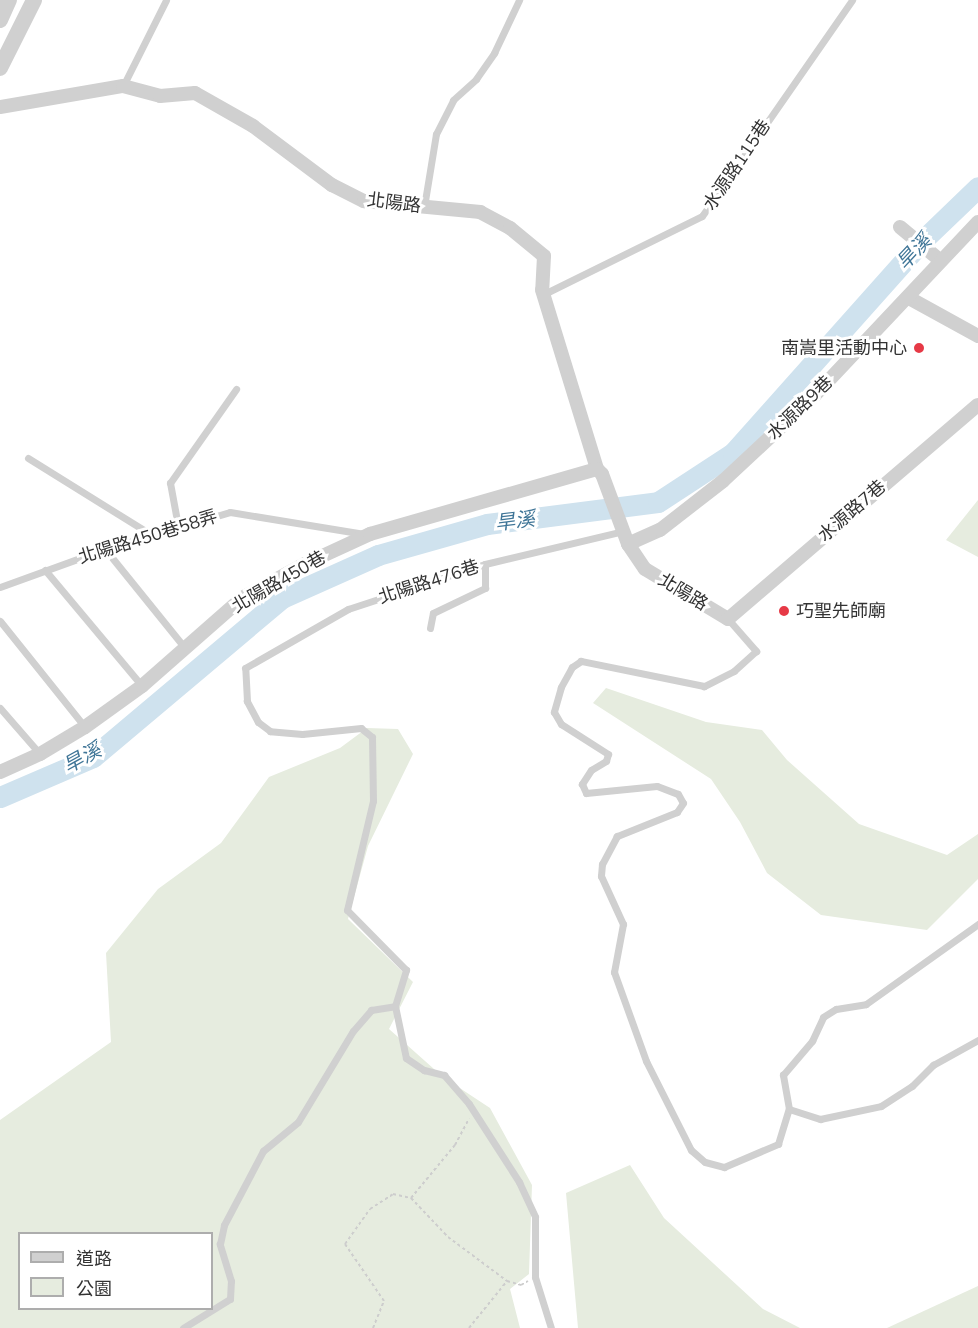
<!DOCTYPE html>
<meta charset="utf-8">
<style>
body{margin:0}
#map{position:relative;width:978px;height:1328px;overflow:hidden;background:#fff;font-family:"Nunito Sans","Noto Sans TC",sans-serif}
div>[style]{position:absolute}
.green>*{inset:0;background:#e6ecdf}
.river>*{height:21px;margin:-10.5px;padding:0 10.5px;transform-origin:10.5px;border-radius:10.5px;background:#cfe2ee}
.path>*{height:2px;margin-top:-1px;transform-origin:0;background:repeating-linear-gradient(90deg,#cdcdcd 0 3px,transparent 0 6px)}
.service>*{height:7px;margin:-3.5px;padding:0 3.5px;transform-origin:3.5px;border-radius:3.5px;background:#d0d0d0}
.minor>*{height:14px;margin:-7px;padding:0 7px;transform-origin:7px;border-radius:7px;background:#d0d0d0}
.tertiary>*{height:16px;margin:-8px;padding:0 8px;transform-origin:8px;border-radius:8px;background:#d0d0d0}
.dots>*{width:16px;height:16px;translate:-50% -50%;box-sizing:border-box;border:3px solid #fff;border-radius:50%}
span{translate:-50% -50%;white-space:nowrap;text-align:center;line-height:1.15;-webkit-text-stroke:6px #fff;paint-order:stroke}
.street-label{font-size:18px;color:#333}
.poi-label{font-size:18px;color:#333}
.right{translate:-100% -50%;text-align:right}
.left{translate:0 -50%;text-align:left}
.water-label{font-size:20px;color:#3f7597;font-style:italic}
.legend{position:absolute;left:18px;top:1232px;width:195px;height:78px;box-sizing:border-box;background:#fff;border:2px solid #adadad;margin:0;padding:8px 10px;list-style:none;font-size:18px;color:#333}
.legend li{display:flex;align-items:center;gap:12px;height:30px}
.legend b{width:30px;border:2px solid #adadad}
</style>
<div id="map">
<div class="green">
<div style="clip-path:polygon(978px 500px,978px 557px,946px 540px)"></div>
<div style="clip-path:polygon(606px 688px,706px 722px,762px 730px,787px 760px,859px 824px,947px 855px,978px 834px,978px 879px,927px 930px,821px 915px,767px 873px,740px 822px,711px 779px,593px 703px)"></div>
<div style="clip-path:polygon(evenodd,367px 728px,398px 729px,413px 754px,368px 846px,348px 919px,413px 982px,389px 1029px,443px 1077px,490px 1108px,532px 1185px,529px 1274px,510px 1289px,520px 1328px,0 1328px,0 1120px,111px 1042px,106px 953px,158px 889px,221px 843px,269px 777px,340px 748px,367px 728px,20px 1234px,212px 1234px,212px 1308px,20px 1308px,20px 1234px)"></div>
<div style="clip-path:polygon(630px 1165px,664px 1218px,763px 1309px,800px 1328px,578px 1328px,566px 1193px)"></div>
<div style="clip-path:polygon(978px 1286px,978px 1328px,887px 1328px)"></div>
</div>
<div class="river">
<div style="left:0;top:797px;width:101px;rotate:-23.3deg"></div>
<div style="left:93px;top:757px;width:247px;rotate:-40.1deg"></div>
<div style="left:282px;top:598px;width:105px;rotate:-24.1deg"></div>
<div style="left:378px;top:555px;width:113px;rotate:-15.9deg"></div>
<div style="left:487px;top:524px;width:172px;rotate:-7.3deg"></div>
<div style="left:658px;top:502px;width:90px;rotate:-33.2deg"></div>
<div style="left:733px;top:453px;width:285px;rotate:-48.3deg"></div>
<div style="left:923px;top:240px;width:76px;rotate:-43.9deg"></div>
</div>
<div class="path">
<div style="left:411px;top:1198px;width:54px;rotate:46.5deg"></div>
<div style="left:448px;top:1237px;width:74px;rotate:36.7deg"></div>
<div style="left:507px;top:1281px;width:15px;rotate:16deg"></div>
<div style="left:521px;top:1285px;width:8px;rotate:-30deg"></div>
<div style="left:373px;top:1328px;width:29px;rotate:-68deg"></div>
<div style="left:384px;top:1301px;width:69px;rotate:-124.4deg"></div>
<div style="left:345px;top:1244px;width:43px;rotate:-54.5deg"></div>
<div style="left:370px;top:1209px;width:27px;rotate:-33deg"></div>
<div style="left:393px;top:1194px;width:18px;rotate:13deg"></div>
<div style="left:411px;top:1198px;width:69px;rotate:-50.3deg"></div>
<div style="left:455px;top:1145px;width:30px;rotate:-62deg"></div>
<div style="left:469px;top:1328px;width:60px;rotate:-51deg"></div>
</div>
<div class="service">
<div style="left:123px;top:86px;width:96px;rotate:-63.4deg"></div>
<div style="left:424px;top:207px;width:74px;rotate:-80.7deg"></div>
<div style="left:436px;top:134px;width:38px;rotate:-63deg"></div>
<div style="left:453px;top:100px;width:31px;rotate:-42deg"></div>
<div style="left:476px;top:79px;width:32px;rotate:-55deg"></div>
<div style="left:494px;top:53px;width:59px;rotate:-64.7deg"></div>
<div style="left:544px;top:294px;width:176px;rotate:-26.3deg"></div>
<div style="left:702px;top:216px;width:263px;rotate:-55.2deg"></div>
<div style="left:28px;top:458px;width:144px;rotate:31.9deg"></div>
<div style="left:178px;top:526px;width:44px;rotate:-100.5deg"></div>
<div style="left:170px;top:483px;width:115px;rotate:-54.9deg"></div>
<div style="left:105px;top:549px;width:126px;rotate:51.1deg"></div>
<div style="left:45px;top:570px;width:151px;rotate:50.1deg"></div>
<div style="left:0;top:587px;width:112px;rotate:-19.9deg"></div>
<div style="left:105px;top:549px;width:130px;rotate:-16.5deg"></div>
<div style="left:230px;top:512px;width:136px;rotate:9.3deg"></div>
<div style="left:728px;top:619px;width:43px;rotate:48.8deg"></div>
<div style="left:756px;top:651px;width:30px;rotate:138deg"></div>
<div style="left:734px;top:671px;width:34px;rotate:153deg"></div>
<div style="left:704px;top:686px;width:126px;rotate:-168.5deg"></div>
<div style="left:581px;top:661px;width:11px;rotate:146deg"></div>
<div style="left:572px;top:667px;width:23px;rotate:119deg"></div>
<div style="left:561px;top:687px;width:26px;rotate:106deg"></div>
<div style="left:554px;top:712px;width:14px;rotate:60deg"></div>
<div style="left:561px;top:724px;width:56px;rotate:32.6deg"></div>
<div style="left:608px;top:754px;width:7px;rotate:106deg"></div>
<div style="left:606px;top:761px;width:17px;rotate:149deg"></div>
<div style="left:591px;top:770px;width:17px;rotate:123deg"></div>
<div style="left:582px;top:784px;width:10px;rotate:66deg"></div>
<div style="left:586px;top:793px;width:71px;rotate:-5.6deg"></div>
<div style="left:657px;top:786px;width:22px;rotate:21deg"></div>
<div style="left:678px;top:794px;width:10px;rotate:61deg"></div>
<div style="left:683px;top:803px;width:11px;rotate:124deg"></div>
<div style="left:677px;top:812px;width:65px;rotate:158.2deg"></div>
<div style="left:617px;top:836px;width:32px;rotate:118deg"></div>
<div style="left:602px;top:864px;width:12px;rotate:95deg"></div>
<div style="left:601px;top:876px;width:53px;rotate:65.4deg"></div>
<div style="left:623px;top:924px;width:49px;rotate:100.6deg"></div>
<div style="left:614px;top:972px;width:95px;rotate:70.2deg"></div>
<div style="left:646px;top:1061px;width:100px;rotate:63.2deg"></div>
<div style="left:691px;top:1150px;width:18px;rotate:41deg"></div>
<div style="left:705px;top:1162px;width:20px;rotate:15deg"></div>
<div style="left:724px;top:1167px;width:59px;rotate:-23.1deg"></div>
<div style="left:778px;top:1144px;width:37px;rotate:-73deg"></div>
<div style="left:789px;top:1109px;width:35px;rotate:-100deg"></div>
<div style="left:783px;top:1075px;width:45px;rotate:-49.5deg"></div>
<div style="left:812px;top:1041px;width:26px;rotate:-65deg"></div>
<div style="left:823px;top:1017px;width:15px;rotate:-32deg"></div>
<div style="left:836px;top:1009px;width:30px;rotate:-9deg"></div>
<div style="left:866px;top:1004px;width:138px;rotate:-35.5deg"></div>
<div style="left:0;top:621px;width:136px;rotate:51.3deg"></div>
<div style="left:430px;top:628px;width:15px;rotate:-79deg"></div>
<div style="left:433px;top:613px;width:58px;rotate:-25.7deg"></div>
<div style="left:485px;top:588px;width:24px;rotate:-90deg"></div>
<div style="left:0;top:708px;width:61px;rotate:49deg"></div>
<div style="left:395px;top:1006px;width:53px;rotate:78.1deg"></div>
<div style="left:406px;top:1058px;width:22px;rotate:34deg"></div>
<div style="left:424px;top:1070px;width:21px;rotate:14deg"></div>
<div style="left:444px;top:1075px;width:38px;rotate:49deg"></div>
<div style="left:469px;top:1104px;width:93px;rotate:57.3deg"></div>
<div style="left:519px;top:1182px;width:38px;rotate:65deg"></div>
<div style="left:535px;top:1217px;width:60px;rotate:90deg"></div>
<div style="left:535px;top:1277px;width:53px;rotate:72.6deg"></div>
<div style="left:789px;top:1109px;width:33px;rotate:18deg"></div>
<div style="left:820px;top:1119px;width:62px;rotate:-12deg"></div>
<div style="left:881px;top:1106px;width:37px;rotate:-33deg"></div>
<div style="left:912px;top:1086px;width:30px;rotate:-45deg"></div>
<div style="left:933px;top:1065px;width:51px;rotate:-29.1deg"></div>
<div style="left:183px;top:1328px;width:55px;rotate:-31.7deg"></div>
<div style="left:230px;top:1299px;width:18px;rotate:-87deg"></div>
<div style="left:231px;top:1281px;width:39px;rotate:-107deg"></div>
<div style="left:220px;top:1244px;width:19px;rotate:-78deg"></div>
<div style="left:224px;top:1225px;width:84px;rotate:-62.2deg"></div>
<div style="left:263px;top:1151px;width:45px;rotate:-39.6deg"></div>
<div style="left:298px;top:1122px;width:106px;rotate:-58.9deg"></div>
<div style="left:353px;top:1031px;width:28px;rotate:-49deg"></div>
<div style="left:371px;top:1010px;width:24px;rotate:-9deg"></div>
<div style="left:395px;top:1006px;width:38px;rotate:-73deg"></div>
<div style="left:406px;top:970px;width:84px;rotate:-134.5deg"></div>
<div style="left:347px;top:910px;width:112px;rotate:-76.6deg"></div>
<div style="left:373px;top:801px;width:64px;rotate:-90.9deg"></div>
<div style="left:372px;top:737px;width:14px;rotate:-141deg"></div>
<div style="left:361px;top:728px;width:59px;rotate:174.2deg"></div>
<div style="left:302px;top:734px;width:32px;rotate:-175deg"></div>
<div style="left:270px;top:731px;width:15px;rotate:-143deg"></div>
<div style="left:258px;top:722px;width:24px;rotate:-118deg"></div>
<div style="left:247px;top:701px;width:33px;rotate:-93deg"></div>
<div style="left:245px;top:668px;width:119px;rotate:-29.8deg"></div>
<div style="left:348px;top:609px;width:144px;rotate:-18.2deg"></div>
<div style="left:485px;top:564px;width:143px;rotate:-13.4deg"></div>
</div>
<div class="minor">
<div style="left:0;top:107px;width:125px;rotate:-9.7deg"></div>
<div style="left:123px;top:86px;width:38px;rotate:15deg"></div>
<div style="left:160px;top:96px;width:35px;rotate:-5deg"></div>
<div style="left:195px;top:93px;width:67px;rotate:29.6deg"></div>
<div style="left:253px;top:126px;width:99px;rotate:36.8deg"></div>
<div style="left:332px;top:185px;width:36px;rotate:27deg"></div>
<div style="left:364px;top:201px;width:117px;rotate:5.4deg"></div>
<div style="left:480px;top:212px;width:34px;rotate:28deg"></div>
<div style="left:510px;top:228px;width:44px;rotate:39.5deg"></div>
<div style="left:544px;top:256px;width:34px;rotate:93deg"></div>
<div style="left:542px;top:290px;width:187px;rotate:72.9deg"></div>
<div style="left:597px;top:469px;width:7px;rotate:45deg"></div>
<div style="left:602px;top:474px;width:75px;rotate:69.6deg"></div>
<div style="left:628px;top:544px;width:30px;rotate:56deg"></div>
<div style="left:645px;top:569px;width:97px;rotate:31.1deg"></div>
<div style="left:728px;top:619px;width:329px;rotate:-40.6deg"></div>
<div style="left:900px;top:227px;width:53px;rotate:39.7deg"></div>
<div style="left:909px;top:298px;width:79px;rotate:28.8deg"></div>
<div style="left:628px;top:544px;width:35px;rotate:-24deg"></div>
<div style="left:660px;top:530px;width:80px;rotate:-37.9deg"></div>
<div style="left:723px;top:481px;width:125px;rotate:-43deg"></div>
<div style="left:814px;top:396px;width:239px;rotate:-46.7deg"></div>
<div style="left:0;top:772px;width:44px;rotate:-24.2deg"></div>
<div style="left:40px;top:754px;width:52px;rotate:-31deg"></div>
<div style="left:85px;top:727px;width:70px;rotate:-35.7deg"></div>
<div style="left:142px;top:686px;width:133px;rotate:-41.3deg"></div>
<div style="left:242px;top:598px;width:72px;rotate:-28.4deg"></div>
<div style="left:305px;top:564px;width:72px;rotate:-24.8deg"></div>
<div style="left:370px;top:534px;width:236px;rotate:-16deg"></div>
</div>
<div class="tertiary">
<div style="left:0;top:20px;width:22px;rotate:-66deg"></div>
<div style="left:0;top:68px;width:76px;rotate:-63.4deg"></div>
</div>
<div class="dots">
<div style="left:919px;top:348px;background:#e63946"></div>
<div style="left:784px;top:611px;background:#e63946"></div>
</div>
<div class="street-label">
<span style="left:737px;top:165px;rotate:-56deg">水源路115巷</span>
<span style="left:394px;top:203px;rotate:7deg">北陽路</span>
<span style="left:800px;top:408px;rotate:-44deg">水源路9巷</span>
<span style="left:852px;top:511px;rotate:-41deg">水源路7巷</span>
<span style="left:148px;top:537px;rotate:-17deg">北陽路450巷58弄</span>
<span style="left:279px;top:582px;rotate:-30deg">北陽路450巷</span>
<span style="left:429px;top:582px;rotate:-18deg">北陽路476巷</span>
<span style="left:683px;top:592px;rotate:31deg">北陽路</span>
</div>
<div class="poi-label">
<span class="right" style="left:907px;top:348px">南嵩里活動中心</span>
<span class="left" style="left:796px;top:611px">巧聖先師廟</span>
</div>
<div class="water-label">
<span style="left:914px;top:252px;rotate:-47deg">旱溪</span>
<span style="left:515px;top:521px;rotate:-7deg">旱溪</span>
<span style="left:82px;top:758px;rotate:-29deg">旱溪</span>
</div>
<ul class="legend">
<li><b style="height:8px;background:#d0d0d0"></b>道路</li>
<li><b style="height:16px;background:#e6ecdf"></b>公園</li>
</ul>
</div>
